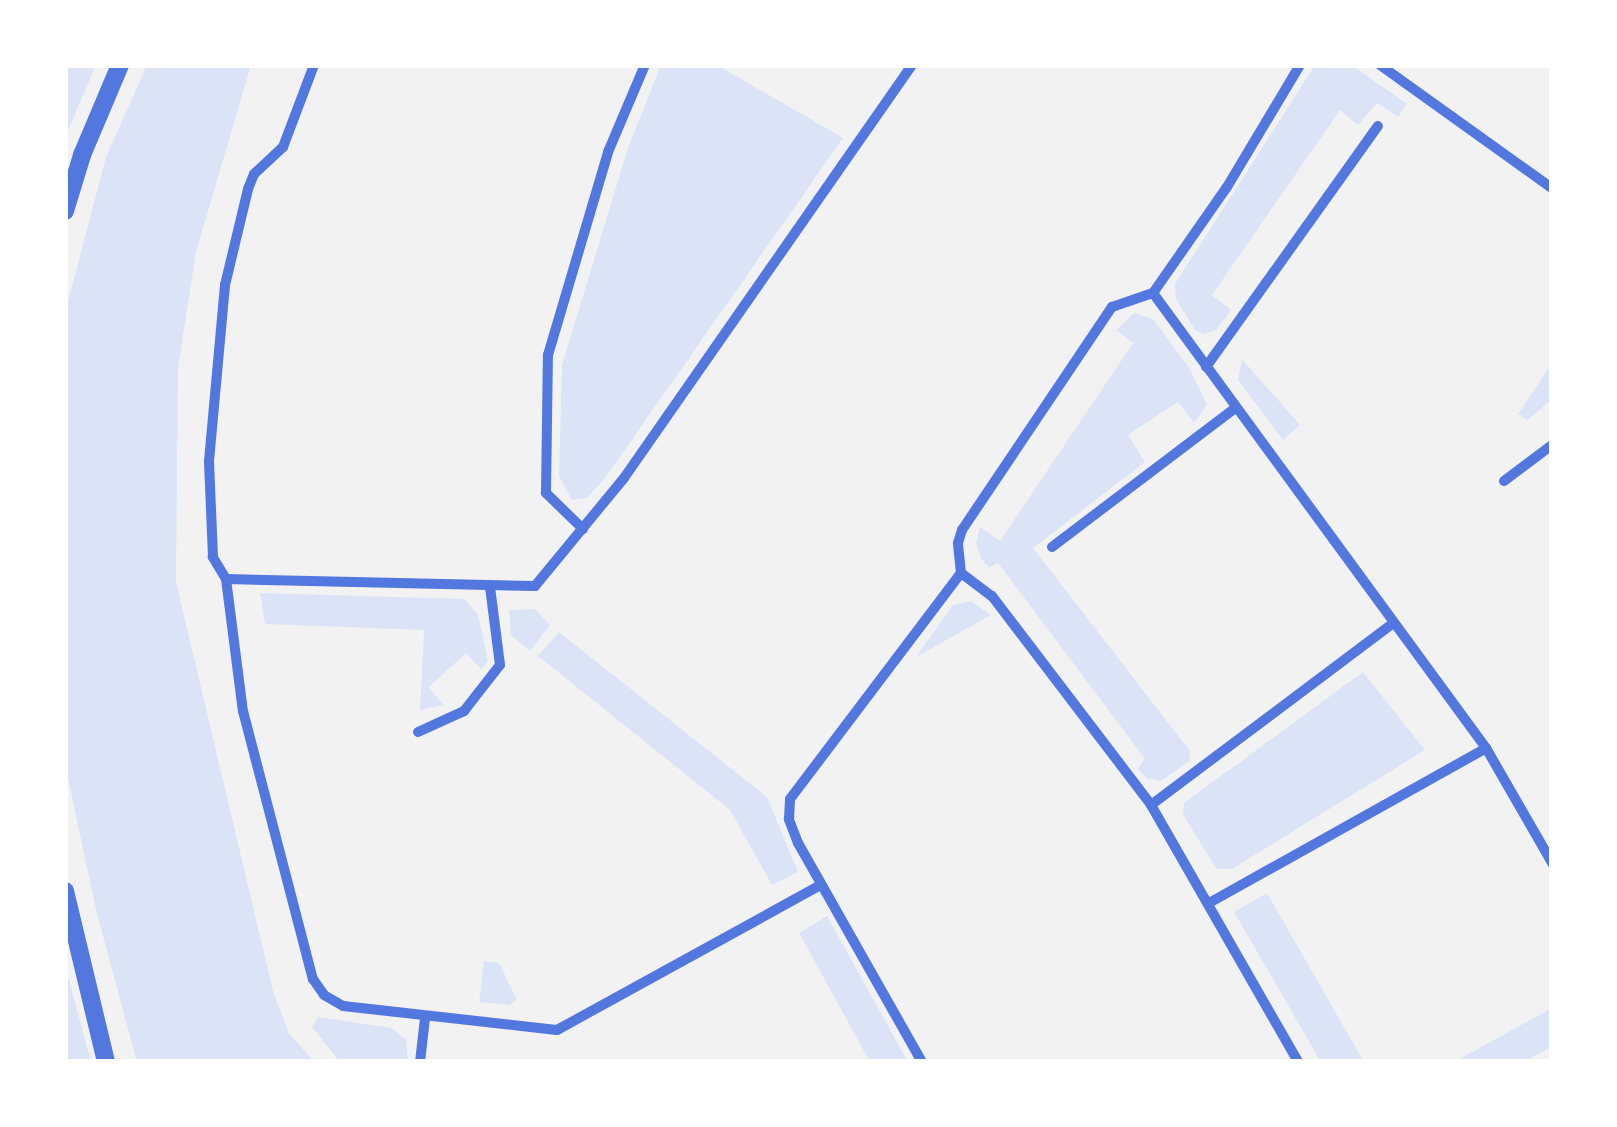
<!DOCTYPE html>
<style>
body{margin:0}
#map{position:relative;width:1617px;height:1127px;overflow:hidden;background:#f2f2f2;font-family:"Nunito Sans",sans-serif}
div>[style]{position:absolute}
.green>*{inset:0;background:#dbe4f7}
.minor>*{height:10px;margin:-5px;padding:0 5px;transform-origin:5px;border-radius:5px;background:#5277de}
.tertiary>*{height:18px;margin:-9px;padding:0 9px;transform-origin:9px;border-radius:9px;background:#5277de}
span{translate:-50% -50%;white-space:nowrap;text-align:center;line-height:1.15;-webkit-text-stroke:9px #fff;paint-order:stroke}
.frame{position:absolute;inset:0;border:68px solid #fff;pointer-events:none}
</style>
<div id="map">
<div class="green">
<div style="clip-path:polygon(65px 65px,96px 65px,65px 137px)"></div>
<div style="clip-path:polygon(147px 65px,251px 65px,196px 252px,178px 368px,176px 582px,273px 991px,289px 1034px,315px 1062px,137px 1062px,97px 914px,65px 765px,65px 313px,106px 157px)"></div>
<div style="clip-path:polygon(661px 65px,717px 65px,843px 138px,605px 478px,587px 498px,572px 500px,559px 476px,562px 365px,628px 148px)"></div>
<div style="clip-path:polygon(1315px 65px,1352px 65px,1407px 104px,1398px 117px,1377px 103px,1358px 125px,1340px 110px,1212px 295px,1231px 310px,1216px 330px,1204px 334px,1195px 330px,1176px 299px,1175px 284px)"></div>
<div style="clip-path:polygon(1134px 313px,1153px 319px,1190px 369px,1207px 405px,1194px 423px,1178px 402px,1128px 435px,1145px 462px,1033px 548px,1190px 751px,1189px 761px,1161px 781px,1147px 778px,1138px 769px,1145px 759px,998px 563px,989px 568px,981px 558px,976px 543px,980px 527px,1000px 541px,1133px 343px,1116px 330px)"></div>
<div style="clip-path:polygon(1242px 359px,1300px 425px,1283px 440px,1238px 380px)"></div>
<div style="clip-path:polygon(1552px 363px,1552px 399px,1528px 420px,1518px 414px)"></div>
<div style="clip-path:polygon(260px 593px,465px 599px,478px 615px,488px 661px,481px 669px,466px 653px,429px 687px,443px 705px,420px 710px,424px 630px,265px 624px)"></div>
<div style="clip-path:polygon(971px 601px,991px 615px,916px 657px,953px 605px)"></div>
<div style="clip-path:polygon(535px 609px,550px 625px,530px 651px,511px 635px,509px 610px)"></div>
<div style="clip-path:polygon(559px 632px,767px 797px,798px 872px,772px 885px,730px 810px,538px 656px)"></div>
<div style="clip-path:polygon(1363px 672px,1425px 750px,1232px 869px,1217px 869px,1183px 815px,1184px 803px)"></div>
<div style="clip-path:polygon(1267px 893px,1364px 1062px,1321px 1062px,1234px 912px)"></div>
<div style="clip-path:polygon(827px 916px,908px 1062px,870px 1062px,799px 933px)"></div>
<div style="clip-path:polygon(484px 961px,499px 963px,517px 1000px,509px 1005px,479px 1002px)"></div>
<div style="clip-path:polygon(65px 965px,91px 1062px,65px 1062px)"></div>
<div style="clip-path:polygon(1552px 1008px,1552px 1046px,1524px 1062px,1454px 1062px)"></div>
<div style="clip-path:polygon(318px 1017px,392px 1028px,406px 1040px,408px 1062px,340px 1062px,312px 1027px)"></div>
</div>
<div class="minor">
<div style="left:1380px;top:65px;width:211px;rotate:35.6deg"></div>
<div style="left:1153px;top:293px;width:564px;rotate:53.8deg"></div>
<div style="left:1486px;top:748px;width:133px;rotate:60.1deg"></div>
<div style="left:1206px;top:367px;width:296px;rotate:-54.5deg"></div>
<div style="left:1504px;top:481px;width:60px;rotate:-36.9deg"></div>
<div style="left:583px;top:529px;width:52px;rotate:-135.8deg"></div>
<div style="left:546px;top:493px;width:138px;rotate:-89.2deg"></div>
<div style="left:548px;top:355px;width:212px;rotate:-73.5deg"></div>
<div style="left:608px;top:152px;width:95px;rotate:-67deg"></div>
<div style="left:1052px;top:547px;width:228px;rotate:-37.2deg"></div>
<div style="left:961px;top:573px;width:39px;rotate:37deg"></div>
<div style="left:992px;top:596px;width:263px;rotate:52.7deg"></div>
<div style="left:1151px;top:805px;width:296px;rotate:60.2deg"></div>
<div style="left:226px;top:579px;width:133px;rotate:82.7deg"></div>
<div style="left:243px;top:711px;width:277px;rotate:75.4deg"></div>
<div style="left:313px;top:979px;width:19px;rotate:55deg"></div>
<div style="left:324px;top:995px;width:22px;rotate:30deg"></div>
<div style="left:343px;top:1006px;width:215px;rotate:6.4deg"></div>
<div style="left:557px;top:1030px;width:301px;rotate:-28.8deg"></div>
<div style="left:226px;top:579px;width:309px;rotate:1.3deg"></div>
<div style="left:535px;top:586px;width:140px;rotate:-50.5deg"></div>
<div style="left:624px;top:478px;width:504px;rotate:-55.11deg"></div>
<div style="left:226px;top:579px;width:26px;rotate:-121deg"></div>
<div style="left:213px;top:557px;width:96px;rotate:-92.4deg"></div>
<div style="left:209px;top:461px;width:177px;rotate:-84.8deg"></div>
<div style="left:225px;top:285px;width:99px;rotate:-76.5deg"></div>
<div style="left:248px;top:189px;width:16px;rotate:-68deg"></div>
<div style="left:254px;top:174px;width:40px;rotate:-43deg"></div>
<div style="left:283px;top:147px;width:88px;rotate:-69.3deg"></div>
<div style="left:418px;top:732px;width:51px;rotate:-24.5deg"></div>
<div style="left:464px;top:711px;width:58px;rotate:-52deg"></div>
<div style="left:500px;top:665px;width:79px;rotate:-97.3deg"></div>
<div style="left:1151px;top:805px;width:301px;rotate:-36.9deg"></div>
<div style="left:1209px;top:903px;width:317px;rotate:-29.2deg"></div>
<div style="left:420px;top:1062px;width:44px;rotate:-83.5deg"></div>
<div style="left:922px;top:1062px;width:252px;rotate:-119.5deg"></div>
<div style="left:798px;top:843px;width:26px;rotate:-111deg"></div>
<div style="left:789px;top:819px;width:20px;rotate:-87deg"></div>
<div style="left:790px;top:799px;width:283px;rotate:-52.9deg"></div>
<div style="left:961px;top:573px;width:30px;rotate:-96deg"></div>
<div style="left:958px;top:543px;width:14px;rotate:-73deg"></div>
<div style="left:962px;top:530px;width:269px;rotate:-56.1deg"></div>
<div style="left:1112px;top:307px;width:43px;rotate:-18.9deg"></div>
<div style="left:1153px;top:293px;width:129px;rotate:-55.1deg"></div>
<div style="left:1227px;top:187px;width:142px;rotate:-59.1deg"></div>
</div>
<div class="tertiary">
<div style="left:65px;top:211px;width:59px;rotate:-73.1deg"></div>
<div style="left:82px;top:155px;width:98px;rotate:-67.1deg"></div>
<div style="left:65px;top:891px;width:176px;rotate:76.5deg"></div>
</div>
<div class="frame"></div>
</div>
